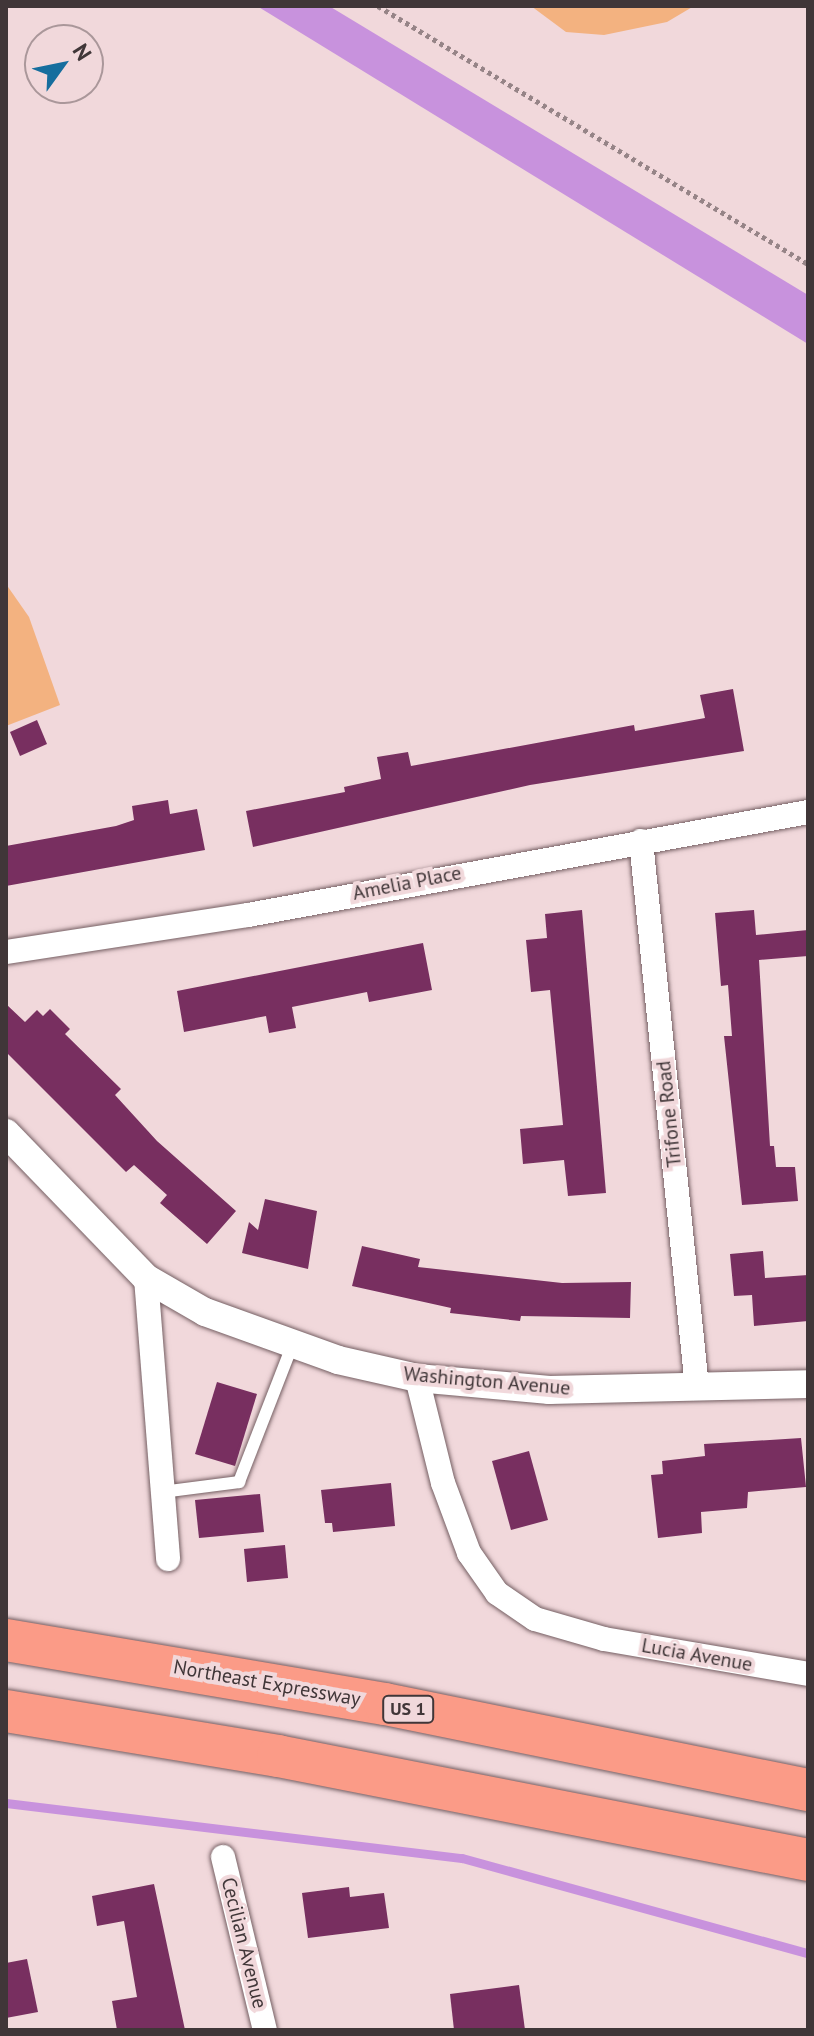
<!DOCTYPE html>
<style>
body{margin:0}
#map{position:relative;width:814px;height:2036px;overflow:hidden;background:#f1d8db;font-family:"PT Sans",sans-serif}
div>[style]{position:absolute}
.green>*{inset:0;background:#f3b280}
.water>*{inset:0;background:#c892dd}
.stream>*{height:9px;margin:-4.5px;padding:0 4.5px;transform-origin:4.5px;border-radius:4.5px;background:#c892dd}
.building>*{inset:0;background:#782f60}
.path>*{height:5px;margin-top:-2.5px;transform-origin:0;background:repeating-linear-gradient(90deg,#968487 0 4px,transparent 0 8px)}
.roads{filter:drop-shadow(0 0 2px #755f63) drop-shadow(0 0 2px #755f63)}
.service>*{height:12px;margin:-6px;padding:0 6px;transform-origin:6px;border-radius:6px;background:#fff}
.minor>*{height:24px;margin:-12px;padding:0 12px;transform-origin:12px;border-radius:12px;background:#fff}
.tertiary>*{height:28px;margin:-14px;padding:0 14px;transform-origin:14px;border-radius:14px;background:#fff}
.motorway>*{height:42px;margin:-21px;padding:0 21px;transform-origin:21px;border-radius:21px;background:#fb9b87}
span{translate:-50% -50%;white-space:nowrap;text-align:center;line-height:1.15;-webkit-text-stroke:8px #f1d8db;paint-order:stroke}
.shield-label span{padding:2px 6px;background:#f1d8db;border:2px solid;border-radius:6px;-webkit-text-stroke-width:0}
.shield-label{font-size:18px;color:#403638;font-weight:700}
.street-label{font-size:20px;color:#403638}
.frame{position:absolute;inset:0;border:8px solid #403638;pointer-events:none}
.north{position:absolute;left:24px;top:24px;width:80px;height:80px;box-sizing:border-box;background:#f1d8db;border:2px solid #aa979a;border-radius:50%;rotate:57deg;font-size:22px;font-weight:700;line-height:32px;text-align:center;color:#403638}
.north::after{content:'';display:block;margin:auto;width:28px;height:36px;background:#166e9e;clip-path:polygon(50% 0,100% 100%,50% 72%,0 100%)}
</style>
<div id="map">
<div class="green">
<div style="clip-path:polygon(531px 6px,694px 6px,667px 22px,604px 35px,566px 32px)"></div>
<div style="clip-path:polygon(6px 584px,29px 617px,60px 705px,6px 726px)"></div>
</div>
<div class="water">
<div style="clip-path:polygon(257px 6px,329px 6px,808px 295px,808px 344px)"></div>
</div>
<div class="stream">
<div style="left:6px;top:1803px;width:459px;rotate:6.9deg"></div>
<div style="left:462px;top:1858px;width:359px;rotate:15.4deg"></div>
</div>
<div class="building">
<div style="clip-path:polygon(733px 689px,744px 751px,530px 785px,253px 847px,246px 811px,345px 792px,344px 787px,381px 779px,377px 757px,408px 752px,411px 766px,634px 725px,635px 731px,705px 718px,700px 695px)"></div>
<div style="clip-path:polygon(37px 720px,47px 744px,20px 756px,10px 732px)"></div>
<div style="clip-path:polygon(168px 800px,170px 814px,197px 809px,205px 850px,6px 886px,6px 846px,116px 826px,134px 820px,132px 806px)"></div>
<div style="clip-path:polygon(582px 910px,606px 1193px,568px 1196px,564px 1160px,523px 1164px,520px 1129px,563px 1125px,550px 990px,531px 992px,526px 940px,547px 938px,545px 914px)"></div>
<div style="clip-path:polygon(754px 910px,756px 935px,808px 930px,808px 956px,759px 960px,770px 1146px,774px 1146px,776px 1167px,795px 1167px,798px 1201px,742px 1205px,724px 1036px,732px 1036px,728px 985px,721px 986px,715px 913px)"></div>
<div style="clip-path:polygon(423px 943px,432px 990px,369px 1002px,367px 992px,292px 1007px,296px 1028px,269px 1033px,266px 1016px,184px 1032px,177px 991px)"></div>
<div style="clip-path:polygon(6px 1004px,25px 1022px,37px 1010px,43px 1016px,50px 1009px,70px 1029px,65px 1034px,121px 1089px,115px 1095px,157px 1141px,236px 1211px,207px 1244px,160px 1203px,167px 1195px,134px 1165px,126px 1172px,6px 1052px)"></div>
<div style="clip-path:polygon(265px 1199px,317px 1211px,308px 1269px,242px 1253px,249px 1222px,258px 1230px)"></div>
<div style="clip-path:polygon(362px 1246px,420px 1259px,418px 1267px,562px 1283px,631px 1282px,630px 1318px,521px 1316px,520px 1321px,450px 1313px,451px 1308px,352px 1286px)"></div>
<div style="clip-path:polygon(763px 1251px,765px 1278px,808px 1275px,808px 1321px,754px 1326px,752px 1295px,734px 1296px,730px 1254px)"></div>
<div style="clip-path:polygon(217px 1382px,257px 1394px,235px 1466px,195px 1454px)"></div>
<div style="clip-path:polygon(801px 1438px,806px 1487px,748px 1492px,747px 1508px,701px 1512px,702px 1533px,658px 1538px,651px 1475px,663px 1474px,662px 1461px,705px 1456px,704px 1444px)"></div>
<div style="clip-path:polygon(529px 1451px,548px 1520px,511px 1530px,492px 1461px)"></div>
<div style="clip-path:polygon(391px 1483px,395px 1526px,333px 1532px,332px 1523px,325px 1523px,321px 1490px)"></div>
<div style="clip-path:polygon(260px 1494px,264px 1532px,199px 1538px,195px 1500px)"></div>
<div style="clip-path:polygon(285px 1545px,288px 1578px,247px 1582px,244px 1549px)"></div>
<div style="clip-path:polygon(154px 1884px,185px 2030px,117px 2030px,112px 2001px,137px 1997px,124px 1921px,97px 1926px,92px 1896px)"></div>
<div style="clip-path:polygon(349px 1887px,350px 1897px,384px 1893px,389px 1928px,308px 1938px,302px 1893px)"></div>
<div style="clip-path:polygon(27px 1959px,38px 2012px,6px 2018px,6px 1963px)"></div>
<div style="clip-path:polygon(519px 1985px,525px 2030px,454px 2030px,450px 1994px)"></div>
</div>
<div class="path">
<div style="left:378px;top:6px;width:501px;rotate:30.96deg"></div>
</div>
<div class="roads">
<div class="service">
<div style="left:162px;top:1492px;width:78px;rotate:-7.4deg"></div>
<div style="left:239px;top:1482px;width:146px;rotate:-68.7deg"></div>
</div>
<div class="minor">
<div style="left:641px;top:841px;width:550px;rotate:84.15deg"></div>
<div style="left:6px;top:952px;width:245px;rotate:-8.7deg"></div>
<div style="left:248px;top:915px;width:569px;rotate:-10.42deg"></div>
<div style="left:146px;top:1278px;width:282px;rotate:85.5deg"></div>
<div style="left:417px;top:1378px;width:108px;rotate:76.1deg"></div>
<div style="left:443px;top:1483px;width:75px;rotate:69.6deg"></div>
<div style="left:469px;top:1553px;width:49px;rotate:55deg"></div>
<div style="left:497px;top:1593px;width:46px;rotate:34.4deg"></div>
<div style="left:535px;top:1619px;width:72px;rotate:16.2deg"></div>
<div style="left:604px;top:1639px;width:207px;rotate:9.7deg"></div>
<div style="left:223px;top:1857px;width:178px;rotate:76.4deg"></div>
</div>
<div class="tertiary">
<div style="left:6px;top:1133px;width:202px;rotate:46deg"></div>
<div style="left:146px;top:1278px;width:68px;rotate:30deg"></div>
<div style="left:205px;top:1312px;width:141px;rotate:19.8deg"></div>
<div style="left:338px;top:1360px;width:81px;rotate:12.8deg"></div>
<div style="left:417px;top:1378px;width:133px;rotate:5.2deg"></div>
<div style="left:549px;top:1390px;width:259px;rotate:-1.3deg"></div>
</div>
<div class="motorway">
<div style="left:6px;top:1640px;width:384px;rotate:9.6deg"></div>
<div style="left:385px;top:1704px;width:432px;rotate:11.5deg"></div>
<div style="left:6px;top:1711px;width:276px;rotate:9.4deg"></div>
<div style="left:278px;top:1756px;width:540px;rotate:11.1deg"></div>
</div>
</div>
<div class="shield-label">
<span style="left:408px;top:1709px">US 1</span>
</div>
<div class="street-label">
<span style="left:407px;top:883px;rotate:-11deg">Amelia Place</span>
<span style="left:669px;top:1114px;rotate:-96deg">Trifone Road</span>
<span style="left:487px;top:1381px;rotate:5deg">Washington Avenue</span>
<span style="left:697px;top:1655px;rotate:10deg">Lucia Avenue</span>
<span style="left:267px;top:1683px;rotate:10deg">Northeast Expressway</span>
<span style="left:244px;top:1943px;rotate:76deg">Cecilian Avenue</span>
</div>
<div class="frame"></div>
<div class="north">N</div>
</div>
